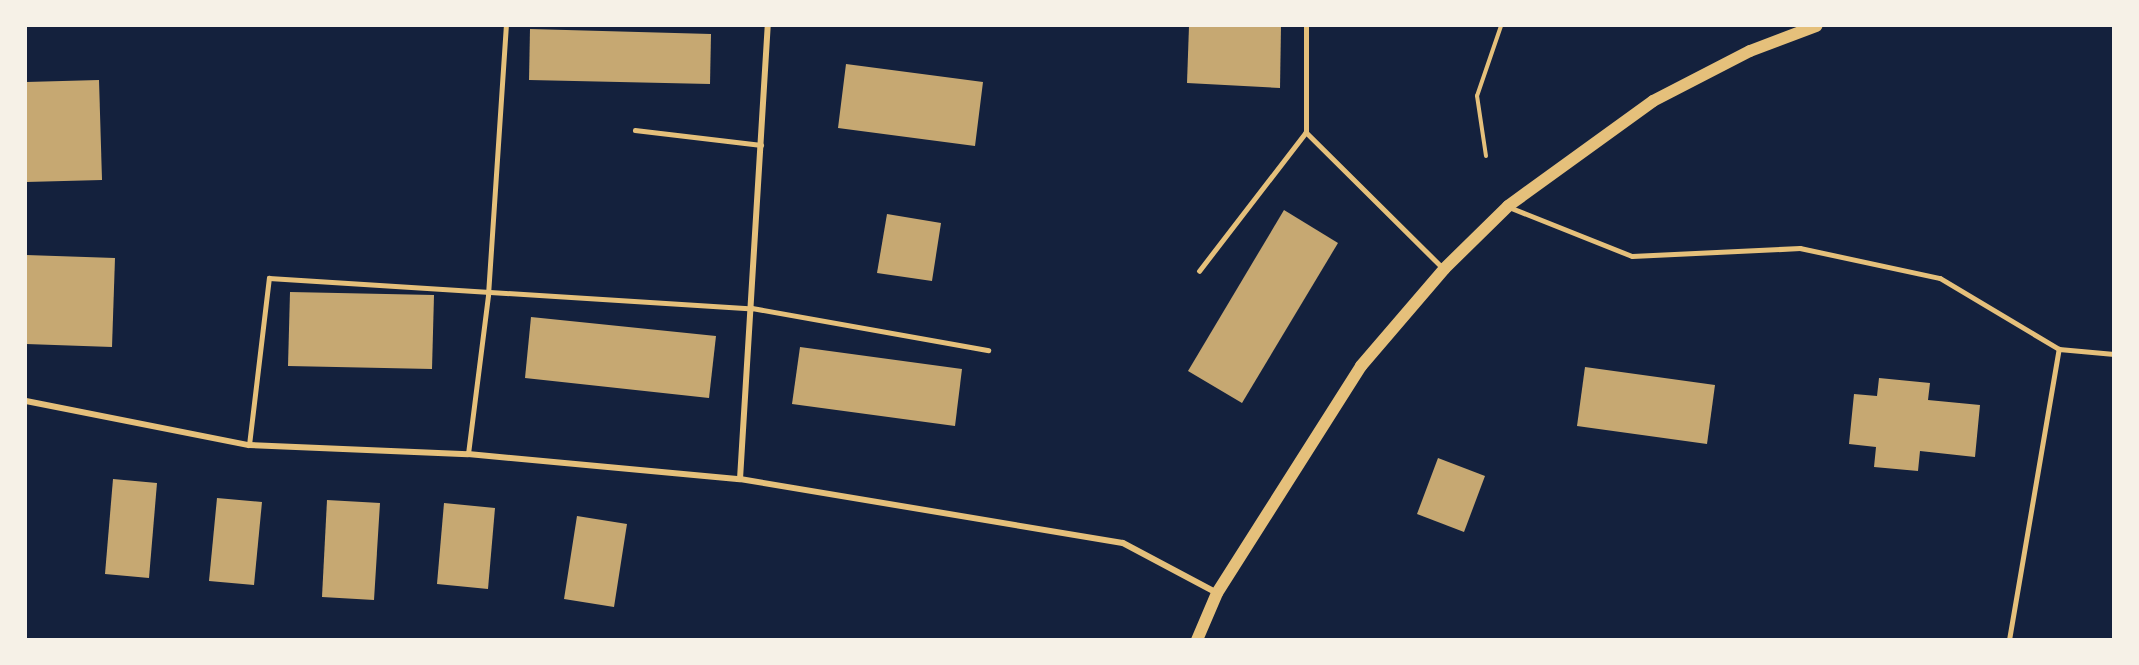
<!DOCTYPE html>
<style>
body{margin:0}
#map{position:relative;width:2139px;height:665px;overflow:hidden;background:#14213d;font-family:"PT Sans",sans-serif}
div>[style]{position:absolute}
.building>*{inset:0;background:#c6a872}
.path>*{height:4px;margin:-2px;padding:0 2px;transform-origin:2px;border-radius:2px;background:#e5c07b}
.service>*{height:4.5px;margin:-2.25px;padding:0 2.25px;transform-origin:2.25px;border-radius:2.25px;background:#e5c07b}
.minor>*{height:6px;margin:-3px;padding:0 3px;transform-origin:3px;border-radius:3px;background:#e5c07b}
.secondary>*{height:12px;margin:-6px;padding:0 6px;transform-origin:6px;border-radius:6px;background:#e5c07b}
span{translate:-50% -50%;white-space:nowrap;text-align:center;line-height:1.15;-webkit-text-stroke:6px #f6f1e7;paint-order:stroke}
.frame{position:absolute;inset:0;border:27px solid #f6f1e7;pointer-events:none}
</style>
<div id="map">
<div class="building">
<div style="clip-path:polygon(1189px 26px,1281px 26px,1280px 88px,1187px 83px)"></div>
<div style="clip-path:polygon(530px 29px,711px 34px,710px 84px,529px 80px)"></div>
<div style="clip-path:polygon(846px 64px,983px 82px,975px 146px,838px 128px)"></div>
<div style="clip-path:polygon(99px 80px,102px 180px,26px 182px,26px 82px)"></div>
<div style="clip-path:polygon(1284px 210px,1338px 243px,1242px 403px,1188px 371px)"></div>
<div style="clip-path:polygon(887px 214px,941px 223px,932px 281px,877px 273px)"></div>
<div style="clip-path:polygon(26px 255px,115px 258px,112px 347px,26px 344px)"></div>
<div style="clip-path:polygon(290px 292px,434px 295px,432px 369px,288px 366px)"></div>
<div style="clip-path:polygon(531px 317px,716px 336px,709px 398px,525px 378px)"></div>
<div style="clip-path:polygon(800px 347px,962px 369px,955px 426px,792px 404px)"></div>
<div style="clip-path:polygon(1585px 367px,1715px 385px,1707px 444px,1577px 426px)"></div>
<div style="clip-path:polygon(1879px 378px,1930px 383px,1928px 400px,1980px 405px,1975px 457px,1920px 451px,1918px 471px,1874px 467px,1876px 447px,1849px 444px,1854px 394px,1877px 396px)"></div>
<div style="clip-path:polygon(1438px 458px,1485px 476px,1464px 532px,1417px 514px)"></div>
<div style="clip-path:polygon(113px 479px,157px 483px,149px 578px,105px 574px)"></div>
<div style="clip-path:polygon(217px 498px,262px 502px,254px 585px,209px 581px)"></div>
<div style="clip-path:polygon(327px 500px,380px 503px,374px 600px,322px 597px)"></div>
<div style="clip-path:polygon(444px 503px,495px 508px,488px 589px,437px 584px)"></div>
<div style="clip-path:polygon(577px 516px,627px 524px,614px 607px,564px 599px)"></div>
</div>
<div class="path">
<div style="left:1486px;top:156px;width:61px;rotate:-98.5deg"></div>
<div style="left:1477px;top:96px;width:74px;rotate:-71.1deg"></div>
</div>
<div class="service">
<div style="left:635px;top:130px;width:127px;rotate:6.8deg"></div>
<div style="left:1306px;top:132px;width:106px;rotate:-90deg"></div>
<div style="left:1509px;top:207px;width:132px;rotate:21.7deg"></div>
<div style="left:1632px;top:256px;width:168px;rotate:-2.7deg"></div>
<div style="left:1800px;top:248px;width:143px;rotate:12.1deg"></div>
<div style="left:1940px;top:278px;width:139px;rotate:30.8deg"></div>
<div style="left:2059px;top:349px;width:55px;rotate:5.2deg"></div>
<div style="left:1199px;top:271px;width:175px;rotate:-52.4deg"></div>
<div style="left:1306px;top:132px;width:194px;rotate:44.8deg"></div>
<div style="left:249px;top:445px;width:168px;rotate:-83.2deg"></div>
<div style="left:269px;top:278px;width:484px;rotate:3.6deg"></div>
<div style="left:752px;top:308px;width:240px;rotate:10.1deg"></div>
<div style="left:468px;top:454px;width:160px;rotate:-82.8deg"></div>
<div style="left:488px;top:295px;width:270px;rotate:-86.2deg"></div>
<div style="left:2009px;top:640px;width:295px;rotate:-80.3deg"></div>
</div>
<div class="minor">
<div style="left:26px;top:401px;width:227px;rotate:11.2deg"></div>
<div style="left:249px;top:445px;width:219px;rotate:2.4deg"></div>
<div style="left:468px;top:454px;width:273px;rotate:5.3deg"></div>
<div style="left:740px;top:479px;width:388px;rotate:9.5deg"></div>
<div style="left:1123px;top:543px;width:106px;rotate:28deg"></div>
<div style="left:740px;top:479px;width:454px;rotate:-86.5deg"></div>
</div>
<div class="secondary">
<div style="left:1197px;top:640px;width:51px;rotate:-66.9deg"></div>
<div style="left:1217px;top:593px;width:269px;rotate:-57.6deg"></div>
<div style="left:1361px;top:366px;width:128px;rotate:-49.4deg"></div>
<div style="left:1444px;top:269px;width:90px;rotate:-44.5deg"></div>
<div style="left:1508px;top:206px;width:179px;rotate:-35.9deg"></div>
<div style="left:1653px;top:101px;width:109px;rotate:-27.3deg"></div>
<div style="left:1750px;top:51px;width:71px;rotate:-20.7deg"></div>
</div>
<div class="frame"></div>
</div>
